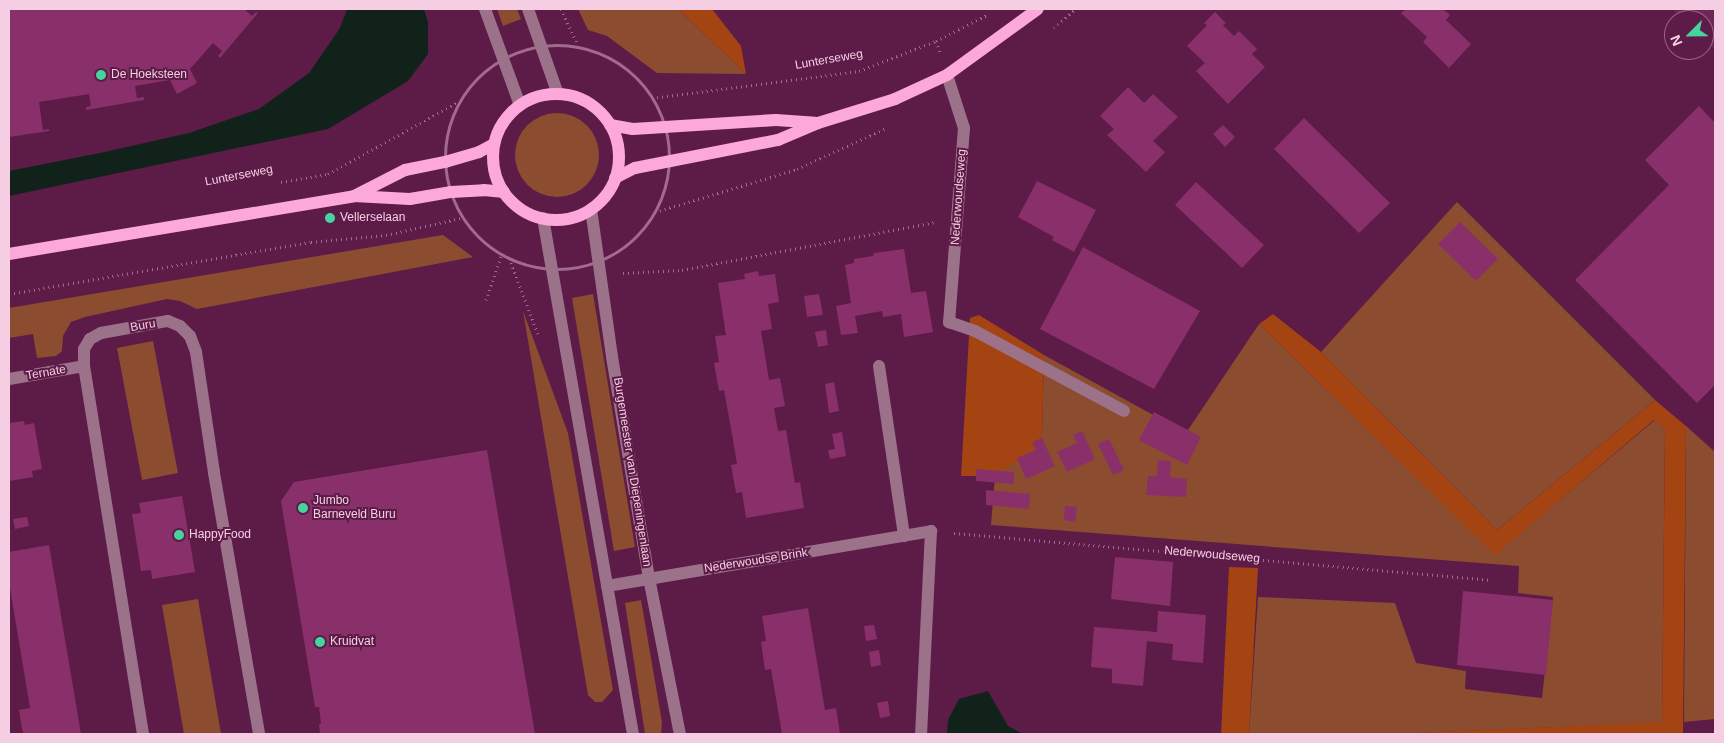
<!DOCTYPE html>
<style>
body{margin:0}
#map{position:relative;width:1724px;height:743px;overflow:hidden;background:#5d1b47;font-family:Arial,sans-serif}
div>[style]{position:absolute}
.built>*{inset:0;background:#6d2655}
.green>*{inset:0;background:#8c4c30}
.round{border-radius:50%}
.forest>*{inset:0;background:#a34412}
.water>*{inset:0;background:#11221a}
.building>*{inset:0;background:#89306a}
.path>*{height:3px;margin-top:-1.5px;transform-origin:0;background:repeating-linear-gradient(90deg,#a26b8d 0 1px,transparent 0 5px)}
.path>.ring{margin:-1.5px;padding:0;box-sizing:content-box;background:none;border:3px solid #a26b8d;border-radius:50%}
.minor>*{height:12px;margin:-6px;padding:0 6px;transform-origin:6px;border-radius:6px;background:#9c728a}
.major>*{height:12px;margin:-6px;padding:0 6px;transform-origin:6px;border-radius:6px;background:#fda8da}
.major>.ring{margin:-6px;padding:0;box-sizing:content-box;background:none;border:12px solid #fda8da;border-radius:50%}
.dots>*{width:14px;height:14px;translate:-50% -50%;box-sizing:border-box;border:2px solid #5d1b47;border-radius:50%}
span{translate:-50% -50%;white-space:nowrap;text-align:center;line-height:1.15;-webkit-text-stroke:4px #5d1b47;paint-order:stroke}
.street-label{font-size:12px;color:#f6cee4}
.poi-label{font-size:12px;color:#f6cee4}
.left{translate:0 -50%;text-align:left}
.frame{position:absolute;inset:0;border:10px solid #f6cee4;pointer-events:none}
.north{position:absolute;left:1664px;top:10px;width:50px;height:50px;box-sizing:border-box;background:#5d1b47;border:1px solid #9a6386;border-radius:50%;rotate:247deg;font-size:14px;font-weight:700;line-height:20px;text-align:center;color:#f6cee4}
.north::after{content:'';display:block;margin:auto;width:18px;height:22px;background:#46d49e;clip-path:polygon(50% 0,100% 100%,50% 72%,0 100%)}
</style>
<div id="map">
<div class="built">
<div style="clip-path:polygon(1673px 9px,1715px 9px,1715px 50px,1704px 39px,1704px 20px,1684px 20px)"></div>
</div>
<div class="green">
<div style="clip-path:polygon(497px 9px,517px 9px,521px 19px,503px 26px)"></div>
<div style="clip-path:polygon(578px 9px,678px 9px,746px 74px,657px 73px,607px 36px,588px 30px)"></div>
<div class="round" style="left:515px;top:113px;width:84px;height:84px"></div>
<div style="clip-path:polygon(1457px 202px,1655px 400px,1497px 530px,1321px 352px)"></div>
<div style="clip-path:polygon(443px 235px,473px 257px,197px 309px,180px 301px,167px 299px,85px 317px,71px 322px,63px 336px,62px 351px,56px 356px,37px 358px,33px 334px,9px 338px,9px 308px)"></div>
<div style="clip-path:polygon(593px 294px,635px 547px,614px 551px,572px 298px)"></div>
<div style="clip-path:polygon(523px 311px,568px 433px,613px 690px,602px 702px,595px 702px,588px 695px)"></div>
<div style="clip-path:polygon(1259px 324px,1495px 554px,1655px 420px,1665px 429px,1662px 723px,1392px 734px,1249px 734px,1258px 597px,1395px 603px,1416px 663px,1466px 671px,1465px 689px,1542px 698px,1553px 597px,1518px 593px,1519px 566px,991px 525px,995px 476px,1042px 435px,1044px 355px,1186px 433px)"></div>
<div style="clip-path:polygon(153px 341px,178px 473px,142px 480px,117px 348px)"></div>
<div style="clip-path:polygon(1686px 426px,1715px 452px,1715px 719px,1684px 722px)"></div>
<div style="clip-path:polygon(198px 599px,221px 734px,184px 734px,162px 605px)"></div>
<div style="clip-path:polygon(641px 600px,662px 722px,661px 734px,645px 734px,625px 603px)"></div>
</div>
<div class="forest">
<div style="clip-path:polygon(678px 9px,712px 9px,741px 46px,746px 74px)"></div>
<div style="clip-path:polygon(1273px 314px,1321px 352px,1497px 530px,1655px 400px,1686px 426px,1683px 734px,1392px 734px,1662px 722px,1665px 429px,1654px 420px,1495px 555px,1259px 324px)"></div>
<div style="clip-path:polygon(979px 315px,1044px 355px,1042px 435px,1034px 449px,995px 476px,961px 476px,970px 318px)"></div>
<div style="clip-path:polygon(1229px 567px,1258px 568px,1249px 734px,1221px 734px)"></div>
</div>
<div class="water">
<div style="clip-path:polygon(347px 9px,424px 9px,428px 22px,428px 54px,408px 81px,328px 129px,9px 196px,9px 171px,100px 153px,189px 133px,259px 109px,309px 73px,340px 28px)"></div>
<div style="clip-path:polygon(988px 691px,1008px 726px,1023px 734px,947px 734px,948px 720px,959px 699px)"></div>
</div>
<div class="building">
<div style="clip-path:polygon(9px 9px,244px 9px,252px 16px,256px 12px,258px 13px,220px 58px,218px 56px,222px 51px,213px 43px,190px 69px,197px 83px,177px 94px,170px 80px,135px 86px,137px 98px,144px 97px,144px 100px,86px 110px,86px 107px,91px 106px,89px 94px,39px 102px,43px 130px,49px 129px,49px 131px,9px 137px)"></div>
<div style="clip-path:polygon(1406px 9px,1443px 9px,1450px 15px,1446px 20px,1471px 44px,1449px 68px,1423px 42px,1427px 37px,1401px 13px)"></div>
<div style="clip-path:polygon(1215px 12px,1226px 23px,1223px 25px,1234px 36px,1239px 31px,1257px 49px,1252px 54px,1265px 67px,1228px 104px,1196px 71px,1205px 63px,1187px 46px,1207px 25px,1204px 23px)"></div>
<div style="clip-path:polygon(1128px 87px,1144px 103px,1153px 94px,1178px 117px,1153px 141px,1165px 152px,1146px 172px,1107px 135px,1114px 129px,1100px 116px)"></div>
<div style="clip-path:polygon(1699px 106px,1715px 123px,1715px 385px,1697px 403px,1575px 280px,1669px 185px,1645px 160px)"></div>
<div style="clip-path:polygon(1304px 118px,1390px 203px,1359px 233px,1274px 149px)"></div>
<div style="clip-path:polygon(1223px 125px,1235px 137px,1225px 147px,1213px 134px)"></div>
<div style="clip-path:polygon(1037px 181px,1096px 210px,1074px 252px,1052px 240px,1054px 237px,1018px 217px)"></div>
<div style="clip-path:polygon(1196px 182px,1264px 245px,1242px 268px,1175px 205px)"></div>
<div style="clip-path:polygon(1460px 222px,1498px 259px,1476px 281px,1438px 244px)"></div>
<div style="clip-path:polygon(1083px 247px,1200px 311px,1154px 389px,1040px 329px)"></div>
<div style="clip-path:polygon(904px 249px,911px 293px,926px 291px,933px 332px,904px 337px,901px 314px,883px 317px,882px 311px,855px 316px,858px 333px,841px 335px,836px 306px,851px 303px,845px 265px,854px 263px,854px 259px,873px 256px,874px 253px)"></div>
<div style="clip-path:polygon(758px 271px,759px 276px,775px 274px,779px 302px,768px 304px,772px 329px,761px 331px,769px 380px,780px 378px,785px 406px,774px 408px,778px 431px,786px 430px,795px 483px,800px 482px,804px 508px,746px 518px,742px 492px,736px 493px,731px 465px,737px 464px,733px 440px,724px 390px,719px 391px,714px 363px,719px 362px,715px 336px,726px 335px,718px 283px,745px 279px,744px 274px)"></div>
<div style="clip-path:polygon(819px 294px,823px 315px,807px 317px,804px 296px)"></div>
<div style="clip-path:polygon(826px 330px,828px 345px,818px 347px,815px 332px)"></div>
<div style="clip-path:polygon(834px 382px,839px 411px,829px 413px,825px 384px)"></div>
<div style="clip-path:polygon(1154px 412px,1201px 437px,1187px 465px,1139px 440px)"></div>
<div style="clip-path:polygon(24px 421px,25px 425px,34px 423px,42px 469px,32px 471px,33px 477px,9px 481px,9px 423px)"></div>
<div style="clip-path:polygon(1082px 431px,1095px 459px,1067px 472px,1057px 452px,1077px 443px,1073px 435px)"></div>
<div style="clip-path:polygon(842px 432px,846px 456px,830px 459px,828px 450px,835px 449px,832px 434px)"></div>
<div style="clip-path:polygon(1042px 438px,1055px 466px,1026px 479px,1017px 458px,1036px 450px,1032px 442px)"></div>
<div style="clip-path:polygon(1109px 439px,1124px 470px,1113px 475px,1098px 444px)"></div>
<div style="clip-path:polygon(487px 450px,535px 734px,320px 734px,319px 724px,321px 724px,319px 707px,315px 707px,281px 501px,294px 482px)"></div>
<div style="clip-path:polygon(1158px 460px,1171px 461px,1170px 477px,1187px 479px,1186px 497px,1146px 495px,1148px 476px,1157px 476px)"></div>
<div style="clip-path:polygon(976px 469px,1014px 472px,1014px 484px,976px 481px)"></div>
<div style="clip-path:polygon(986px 490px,1030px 494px,1029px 509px,986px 505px)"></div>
<div style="clip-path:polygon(182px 496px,195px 572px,152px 579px,151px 570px,141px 571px,132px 514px,141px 513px,139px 503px)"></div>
<div style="clip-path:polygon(1065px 506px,1077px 507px,1075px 522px,1064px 520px)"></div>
<div style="clip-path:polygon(27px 517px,29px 526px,15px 529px,13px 519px)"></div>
<div style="clip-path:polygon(49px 545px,58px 598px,81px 734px,23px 734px,19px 710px,30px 708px,9px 582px,9px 552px)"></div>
<div style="clip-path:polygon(1115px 557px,1173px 562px,1170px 606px,1111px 599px)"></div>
<div style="clip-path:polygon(1463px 591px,1553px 600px,1546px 675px,1457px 665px)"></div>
<div style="clip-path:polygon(808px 608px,825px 710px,836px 708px,840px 734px,782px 734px,771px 669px,765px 670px,761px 642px,766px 641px,762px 616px)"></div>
<div style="clip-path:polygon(1158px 611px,1206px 615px,1203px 663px,1172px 660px,1173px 644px,1147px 641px,1143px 686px,1112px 683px,1112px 669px,1091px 667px,1094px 627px,1157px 632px)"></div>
<div style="clip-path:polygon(874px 625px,877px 639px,866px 641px,864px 626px)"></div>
<div style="clip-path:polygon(879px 650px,881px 665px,871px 667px,869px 652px)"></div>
<div style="clip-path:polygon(888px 701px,890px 716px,880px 718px,877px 703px)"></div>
</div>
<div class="path">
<div style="left:561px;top:9px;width:38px;rotate:65deg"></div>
<div style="left:1054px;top:28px;width:28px;rotate:-42deg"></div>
<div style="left:936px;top:41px;width:12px;rotate:70deg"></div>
<div class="ring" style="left:445px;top:45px;width:221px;height:221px"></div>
<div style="left:652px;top:98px;width:209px;rotate:-7.4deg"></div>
<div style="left:859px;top:71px;width:83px;rotate:-21.3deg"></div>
<div style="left:936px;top:41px;width:57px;rotate:-27deg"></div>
<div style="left:281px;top:182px;width:48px;rotate:-9.7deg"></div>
<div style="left:328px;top:174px;width:149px;rotate:-29deg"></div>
<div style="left:655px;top:212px;width:148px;rotate:-16.8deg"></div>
<div style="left:797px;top:169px;width:98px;rotate:-24.7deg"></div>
<div style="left:509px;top:258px;width:81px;rotate:69.1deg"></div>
<div style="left:623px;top:273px;width:59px;rotate:-2.9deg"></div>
<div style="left:682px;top:270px;width:258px;rotate:-10.7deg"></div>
<div style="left:9px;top:294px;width:306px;rotate:-9.8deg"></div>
<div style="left:311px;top:242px;width:75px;rotate:-5.3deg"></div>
<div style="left:386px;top:235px;width:77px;rotate:-12.8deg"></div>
<div style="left:486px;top:300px;width:49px;rotate:-70.8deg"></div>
<div style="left:954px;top:533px;width:540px;rotate:4.99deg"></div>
</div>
<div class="minor">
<div style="left:485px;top:9px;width:102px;rotate:70deg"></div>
<div style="left:528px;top:9px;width:90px;rotate:70.6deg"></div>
<div style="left:947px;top:75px;width:56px;rotate:72.2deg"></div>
<div style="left:964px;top:128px;width:195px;rotate:94.4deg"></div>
<div style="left:949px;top:322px;width:28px;rotate:19deg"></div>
<div style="left:975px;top:331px;width:169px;rotate:28.2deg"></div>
<div style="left:591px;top:209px;width:149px;rotate:81.9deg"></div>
<div style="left:612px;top:357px;width:224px;rotate:80.5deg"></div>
<div style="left:649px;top:578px;width:159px;rotate:78.8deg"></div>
<div style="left:543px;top:218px;width:524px;rotate:80.11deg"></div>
<div style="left:879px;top:366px;width:172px;rotate:81.6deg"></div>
<div style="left:9px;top:379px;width:76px;rotate:-9.8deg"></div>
<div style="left:607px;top:586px;width:329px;rotate:-9.6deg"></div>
<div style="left:931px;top:531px;width:203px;rotate:92.8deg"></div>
<div style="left:143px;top:734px;width:373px;rotate:-99.1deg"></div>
<div style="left:84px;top:366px;width:17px;rotate:-90deg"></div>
<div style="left:84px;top:349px;width:12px;rotate:-59deg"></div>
<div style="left:90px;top:339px;width:13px;rotate:-29deg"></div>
<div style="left:101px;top:333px;width:68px;rotate:-10.2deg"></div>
<div style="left:168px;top:321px;width:13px;rotate:23deg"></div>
<div style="left:180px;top:326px;width:14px;rotate:45deg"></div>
<div style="left:190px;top:336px;width:17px;rotate:69deg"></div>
<div style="left:196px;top:352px;width:122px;rotate:81.5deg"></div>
<div style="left:214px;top:473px;width:265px;rotate:80.2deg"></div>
</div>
<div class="major">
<div class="ring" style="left:493px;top:94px;width:114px;height:114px"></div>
<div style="left:610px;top:125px;width:23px;rotate:10deg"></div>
<div style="left:633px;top:129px;width:143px;rotate:-3.6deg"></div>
<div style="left:776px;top:120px;width:39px;rotate:4deg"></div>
<div style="left:615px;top:178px;width:22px;rotate:-27deg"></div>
<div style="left:635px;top:168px;width:146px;rotate:-11.1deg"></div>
<div style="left:778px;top:140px;width:43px;rotate:-23deg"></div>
<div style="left:818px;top:123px;width:81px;rotate:-17.3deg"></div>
<div style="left:895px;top:99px;width:57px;rotate:-24.8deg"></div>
<div style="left:947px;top:75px;width:112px;rotate:-36deg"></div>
<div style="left:354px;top:196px;width:57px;rotate:-27deg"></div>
<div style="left:405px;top:170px;width:41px;rotate:-11.3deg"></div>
<div style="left:445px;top:162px;width:35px;rotate:-16deg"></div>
<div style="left:479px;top:152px;width:17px;rotate:-28deg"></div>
<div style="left:9px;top:254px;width:350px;rotate:-9.5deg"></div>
<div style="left:354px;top:196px;width:56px;rotate:3.1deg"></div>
<div style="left:410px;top:199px;width:42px;rotate:-9.7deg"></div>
<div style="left:451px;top:192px;width:33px;rotate:-3deg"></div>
<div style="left:484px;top:190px;width:20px;rotate:6deg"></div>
</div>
<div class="dots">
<div style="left:101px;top:75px;background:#46d49e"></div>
<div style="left:330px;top:218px;background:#46d49e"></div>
<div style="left:303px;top:508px;background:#46d49e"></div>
<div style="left:179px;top:535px;background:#46d49e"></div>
<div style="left:320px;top:642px;background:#46d49e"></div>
</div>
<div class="street-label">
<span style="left:829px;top:60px;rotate:-10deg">Lunterseweg</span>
<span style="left:239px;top:176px;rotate:-11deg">Lunterseweg</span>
<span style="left:959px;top:197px;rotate:-86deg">Nederwoudseweg</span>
<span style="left:143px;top:326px;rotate:-10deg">Buru</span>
<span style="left:46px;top:373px;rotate:-10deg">Ternate</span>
<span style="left:632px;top:472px;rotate:81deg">Burgemeester van Diepeningenlaan</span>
<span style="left:1212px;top:555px;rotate:5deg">Nederwoudseweg</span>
<span style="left:756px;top:561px;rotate:-9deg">Nederwoudse Brink</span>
</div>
<div class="poi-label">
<span class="left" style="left:111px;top:75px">De Hoeksteen</span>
<span class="left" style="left:340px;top:218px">Vellerselaan</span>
<span class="left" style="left:313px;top:508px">Jumbo<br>Barneveld Buru</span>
<span class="left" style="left:189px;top:535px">HappyFood</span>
<span class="left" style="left:330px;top:642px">Kruidvat</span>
</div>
<div class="frame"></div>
<div class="north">N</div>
</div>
